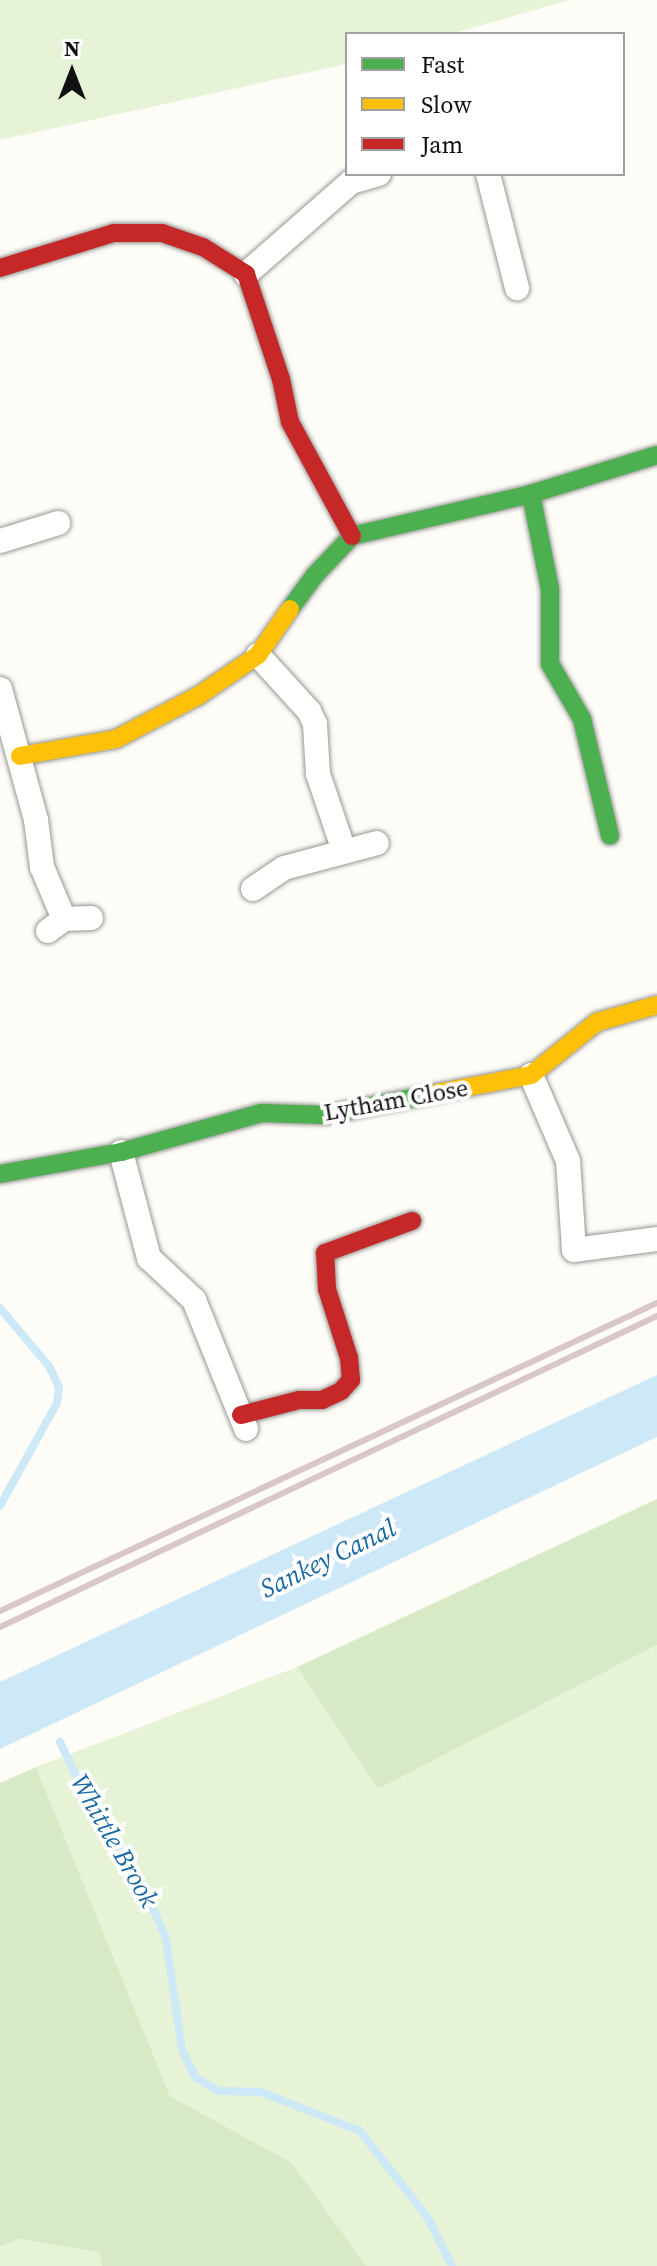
<!DOCTYPE html>
<style>
body{margin:0}
#map{position:relative;width:657px;height:2266px;overflow:hidden;background:#fdfcf7;font-family:"Source Serif 4",serif}
div>[style]{position:absolute}
.green>*{inset:0;background:#e7f3d7}
.forest>*{inset:0;background:#d8eac5}
.water>*{inset:0;background:#cde8f7}
.stream>*{height:8px;margin:-4px;padding:0 4px;transform-origin:4px;border-radius:4px;background:#cde8f7}
.roads{filter:drop-shadow(0 0 2px #979795) drop-shadow(0 0 2px #979795)}
.street>*{height:24px;margin:-12px;padding:0 12px;transform-origin:12px;border-radius:12px;background:#fffffe}
.fast>*{height:18px;margin:-9px;padding:0 9px;transform-origin:9px;border-radius:9px;background:#4caf50}
.slow>*{height:18px;margin:-9px;padding:0 9px;transform-origin:9px;border-radius:9px;background:#ffc107}
.jam>*{height:18px;margin:-9px;padding:0 9px;transform-origin:9px;border-radius:9px;background:#c62828}
.rail>*{height:6px;margin:-3px;padding:0 3px;transform-origin:3px;border-radius:3px;background:#d9c6c7}
span{translate:-50% -50%;white-space:nowrap;text-align:center;line-height:1.15;-webkit-text-stroke:8px #fff;paint-order:stroke}
.street-label{font-size:24px;color:#111}
.water-label{font-size:26px;color:#1768a6;font-style:italic}
.legend{position:absolute;left:345px;top:32px;width:280px;height:144px;box-sizing:border-box;background:#fff;border:2px solid #a0a0a0;margin:0;padding:10px 14px;list-style:none;font-size:24px;color:#111}
.legend li{display:flex;align-items:center;gap:16px;height:40px}
.legend b{width:40px;border:2px solid #a0a0a0}
.north{position:absolute;left:32px;top:32px;width:80px;height:80px;-webkit-text-stroke:6px #fff;paint-order:stroke;rotate:0deg;font-size:22px;font-weight:700;line-height:32px;text-align:center;color:#111}
.north::after{content:'';display:block;margin:auto;width:28px;height:36px;background:#111;clip-path:polygon(50% 0,100% 100%,50% 72%,0 100%)}
</style>
<div id="map">
<div class="green">
<div style="clip-path:polygon(0 0,570px 0,451px 34px,347px 34px,347px 64px,0 140px)"></div>
<div style="clip-path:polygon(657px 1645px,657px 2266px,366px 2266px,292px 2163px,170px 2096px,36px 1767px,297px 1667px,378px 1789px)"></div>
<div style="clip-path:polygon(18px 2239px,99px 2252px,102px 2266px,0 2266px,0 2247px)"></div>
</div>
<div class="forest">
<div style="clip-path:polygon(657px 1499px,657px 1645px,378px 1789px,297px 1667px)"></div>
<div style="clip-path:polygon(36px 1767px,170px 2096px,292px 2163px,366px 2266px,102px 2266px,99px 2252px,18px 2239px,0 2247px,0 1783px)"></div>
</div>
<div class="water">
<div style="clip-path:polygon(657px 1375px,657px 1437px,0 1749px,0 1682px)"></div>
</div>
<div class="stream">
<div style="left:0;top:1308px;width:76px;rotate:49.8deg"></div>
<div style="left:49px;top:1366px;width:23px;rotate:65deg"></div>
<div style="left:59px;top:1387px;width:16px;rotate:97deg"></div>
<div style="left:57px;top:1403px;width:118px;rotate:119deg"></div>
<div style="left:60px;top:1742px;width:63px;rotate:64.7deg"></div>
<div style="left:87px;top:1799px;width:102px;rotate:56.6deg"></div>
<div style="left:143px;top:1884px;width:60px;rotate:67.3deg"></div>
<div style="left:166px;top:1939px;width:112px;rotate:81.8deg"></div>
<div style="left:182px;top:2050px;width:30px;rotate:64deg"></div>
<div style="left:195px;top:2077px;width:27px;rotate:31deg"></div>
<div style="left:218px;top:2091px;width:43px;rotate:1.3deg"></div>
<div style="left:261px;top:2092px;width:106px;rotate:21.5deg"></div>
<div style="left:360px;top:2131px;width:110px;rotate:52deg"></div>
<div style="left:428px;top:2218px;width:54px;rotate:63.4deg"></div>
</div>
<div class="roads">
<div class="street">
<div style="left:488px;top:174px;width:118px;rotate:75.7deg"></div>
<div style="left:246px;top:274px;width:140px;rotate:-41.2deg"></div>
<div style="left:351px;top:182px;width:29px;rotate:-16deg"></div>
<div style="left:0;top:541px;width:61px;rotate:-17.2deg"></div>
<div style="left:258px;top:655px;width:76px;rotate:47.7deg"></div>
<div style="left:309px;top:711px;width:14px;rotate:65deg"></div>
<div style="left:315px;top:724px;width:50px;rotate:86.6deg"></div>
<div style="left:318px;top:774px;width:81px;rotate:71.3deg"></div>
<div style="left:0;top:689px;width:136px;rotate:74.6deg"></div>
<div style="left:36px;top:820px;width:47px;rotate:82.7deg"></div>
<div style="left:42px;top:867px;width:56px;rotate:67.1deg"></div>
<div style="left:253px;top:889px;width:37px;rotate:-34deg"></div>
<div style="left:284px;top:868px;width:96px;rotate:-15deg"></div>
<div style="left:48px;top:931px;width:20px;rotate:-37deg"></div>
<div style="left:64px;top:919px;width:27px;rotate:-2deg"></div>
<div style="left:531px;top:1075px;width:94px;rotate:66.7deg"></div>
<div style="left:568px;top:1161px;width:89px;rotate:86.1deg"></div>
<div style="left:574px;top:1250px;width:84px;rotate:-7.5deg"></div>
<div style="left:121px;top:1152px;width:110px;rotate:75.2deg"></div>
<div style="left:149px;top:1258px;width:62px;rotate:43deg"></div>
<div style="left:194px;top:1300px;width:139px;rotate:68deg"></div>
</div>
<div class="fast">
<div style="left:531px;top:494px;width:97px;rotate:78.7deg"></div>
<div style="left:550px;top:589px;width:75px;rotate:90deg"></div>
<div style="left:550px;top:664px;width:64px;rotate:59.8deg"></div>
<div style="left:582px;top:719px;width:120px;rotate:76.5deg"></div>
<div style="left:290px;top:609px;width:42px;rotate:-53.7deg"></div>
<div style="left:315px;top:575px;width:54px;rotate:-46.5deg"></div>
<div style="left:352px;top:536px;width:184px;rotate:-13.2deg"></div>
<div style="left:531px;top:494px;width:132px;rotate:-17.2deg"></div>
<div style="left:0;top:1174px;width:123px;rotate:-10.3deg"></div>
<div style="left:121px;top:1152px;width:146px;rotate:-15.5deg"></div>
<div style="left:262px;top:1113px;width:63px;rotate:1.8deg"></div>
<div style="left:325px;top:1115px;width:114px;rotate:-11.1deg"></div>
</div>
<div class="slow">
<div style="left:20px;top:756px;width:97px;rotate:-10deg"></div>
<div style="left:116px;top:739px;width:93px;rotate:-27.7deg"></div>
<div style="left:198px;top:696px;width:73px;rotate:-34.3deg"></div>
<div style="left:258px;top:655px;width:56px;rotate:-55.2deg"></div>
<div style="left:437px;top:1093px;width:96px;rotate:-10.8deg"></div>
<div style="left:531px;top:1075px;width:85px;rotate:-38.8deg"></div>
<div style="left:597px;top:1022px;width:62px;rotate:-15.8deg"></div>
</div>
<div class="jam">
<div style="left:0;top:268px;width:119px;rotate:-17.1deg"></div>
<div style="left:114px;top:233px;width:48px"></div>
<div style="left:162px;top:233px;width:43px;rotate:18.9deg"></div>
<div style="left:203px;top:247px;width:51px;rotate:32.1deg"></div>
<div style="left:246px;top:274px;width:111px;rotate:71.6deg"></div>
<div style="left:281px;top:379px;width:44px;rotate:78.2deg"></div>
<div style="left:290px;top:422px;width:130px;rotate:61.5deg"></div>
<div style="left:241px;top:1415px;width:60px;rotate:-14.5deg"></div>
<div style="left:299px;top:1400px;width:23px"></div>
<div style="left:322px;top:1400px;width:21px;rotate:-25deg"></div>
<div style="left:341px;top:1391px;width:15px;rotate:-48deg"></div>
<div style="left:351px;top:1380px;width:22px;rotate:-95deg"></div>
<div style="left:349px;top:1358px;width:72px;rotate:-107.7deg"></div>
<div style="left:327px;top:1289px;width:36px;rotate:-93deg"></div>
<div style="left:325px;top:1253px;width:93px;rotate:-20.2deg"></div>
</div>
</div>
<div class="rail">
<div style="left:0;top:1611px;width:726px;rotate:-25.12deg"></div>
<div style="left:0;top:1627px;width:727px;rotate:-25.33deg"></div>
</div>
<div class="street-label">
<span style="left:396px;top:1100px;rotate:-10deg">Lytham Close</span>
</div>
<div class="water-label">
<span style="left:328px;top:1559px;rotate:-26deg">Sankey Canal</span>
<span style="left:114px;top:1841px;rotate:60deg">Whittle Brook</span>
</div>
<ul class="legend">
<li><b style="height:10px;background:#4caf50"></b>Fast</li>
<li><b style="height:10px;background:#ffc107"></b>Slow</li>
<li><b style="height:10px;background:#c62828"></b>Jam</li>
</ul>
<div class="north">N</div>
</div>
